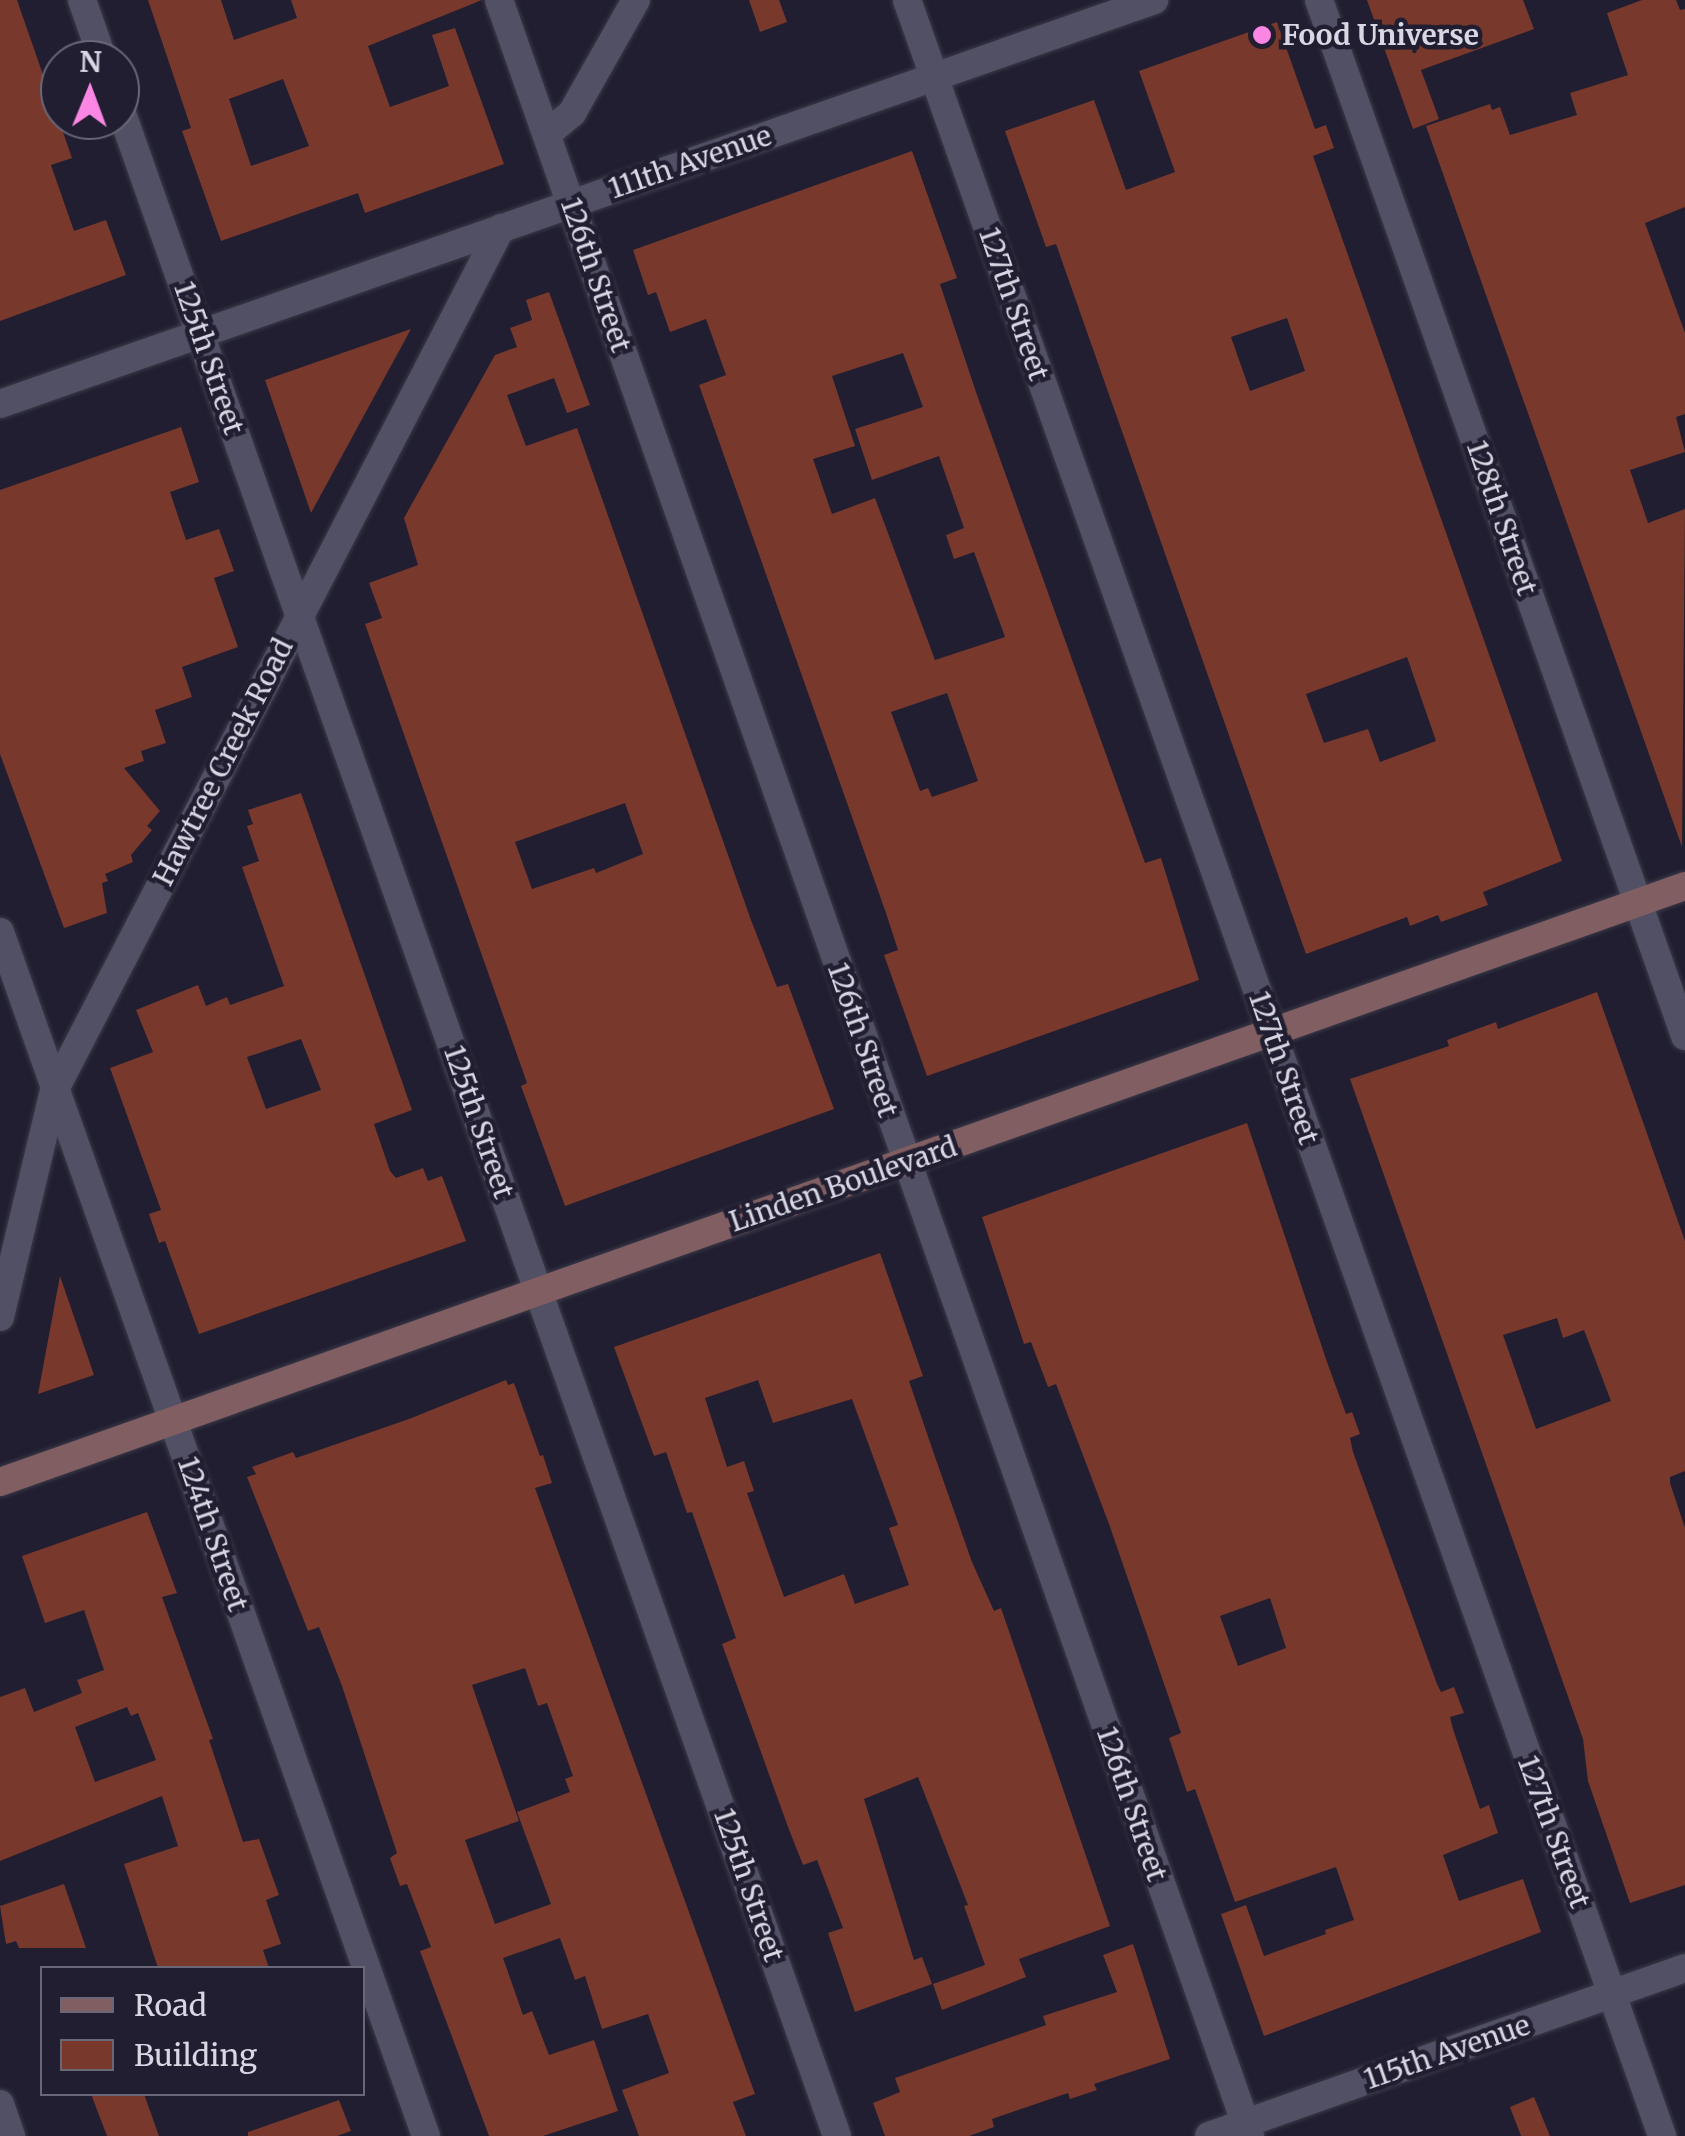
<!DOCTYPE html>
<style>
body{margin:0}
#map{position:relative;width:1685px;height:2136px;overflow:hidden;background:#201e30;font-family:Merriweather,serif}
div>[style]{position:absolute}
.building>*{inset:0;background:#78382b}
.roads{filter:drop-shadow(0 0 2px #3b3a49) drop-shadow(0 0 2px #3b3a49)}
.minor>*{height:28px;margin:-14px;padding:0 14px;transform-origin:14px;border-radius:14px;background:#525065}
.secondary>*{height:28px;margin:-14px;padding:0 14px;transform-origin:14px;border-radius:14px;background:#815e61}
.dots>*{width:28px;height:28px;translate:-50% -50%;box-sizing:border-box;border:5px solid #201e30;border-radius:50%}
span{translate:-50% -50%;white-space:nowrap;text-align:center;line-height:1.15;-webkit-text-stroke:9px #201e30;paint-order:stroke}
.poi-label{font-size:28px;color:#d8d7e4;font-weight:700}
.left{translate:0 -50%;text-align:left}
.street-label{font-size:28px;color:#d8d7e4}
.legend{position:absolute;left:40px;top:1966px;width:325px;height:130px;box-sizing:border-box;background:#201e30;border:2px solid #6a6878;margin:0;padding:12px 18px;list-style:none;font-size:30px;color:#d8d7e4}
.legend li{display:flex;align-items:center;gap:20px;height:50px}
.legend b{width:50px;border:2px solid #6a6878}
.north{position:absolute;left:40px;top:40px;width:100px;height:100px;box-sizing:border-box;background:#201e30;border:2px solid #6a6878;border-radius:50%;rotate:1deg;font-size:28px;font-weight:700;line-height:40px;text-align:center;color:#d8d7e4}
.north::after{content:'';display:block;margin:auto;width:35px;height:45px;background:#fc86e4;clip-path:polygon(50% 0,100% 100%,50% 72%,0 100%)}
</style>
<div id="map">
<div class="building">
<div style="clip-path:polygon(0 0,17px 0,72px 158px,51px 165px,74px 231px,106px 220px,126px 275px,0 321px)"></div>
<div style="clip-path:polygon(evenodd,148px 0,221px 0,234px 40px,297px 18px,291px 0,482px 0,368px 46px,390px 107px,449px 86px,432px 35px,455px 28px,504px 164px,365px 213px,358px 193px,221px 241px,182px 131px,191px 128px,148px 0,283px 79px,309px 146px,251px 166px,229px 99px,283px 79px)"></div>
<div style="clip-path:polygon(749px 0,779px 0,787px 22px,760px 32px)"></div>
<div style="clip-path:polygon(1367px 0,1523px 0,1534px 29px,1421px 70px,1439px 119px,1413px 129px)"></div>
<div style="clip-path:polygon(1642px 0,1676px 0,1680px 10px,1685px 9px,1685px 207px,1645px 223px,1685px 333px,1685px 414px,1676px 417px,1685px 452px,1630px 470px,1648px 523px,1685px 509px,1682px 847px,1426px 126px,1490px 104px,1492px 110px,1500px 107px,1510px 135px,1577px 115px,1570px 93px,1628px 75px,1607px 13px)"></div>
<div style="clip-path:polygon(evenodd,1277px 22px,1315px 129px,1326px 125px,1334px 148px,1313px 156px,1562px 861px,1483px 892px,1488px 905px,1441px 922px,1438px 915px,1410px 926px,1407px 917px,1306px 954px,1056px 244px,1046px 247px,1005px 131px,1094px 100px,1126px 190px,1175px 172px,1139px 71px,1277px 22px,1287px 318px,1305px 371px,1250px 391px,1231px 337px,1287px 318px,1277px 22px,1407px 657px,1436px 741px,1380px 762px,1368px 729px,1324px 743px,1306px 694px,1407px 657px)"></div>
<div style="clip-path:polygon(evenodd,912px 151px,957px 278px,940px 284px,976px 392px,1145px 863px,1161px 858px,1199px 980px,927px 1076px,884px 955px,898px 950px,886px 913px,699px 385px,726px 375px,706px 319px,670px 332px,656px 292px,648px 295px,633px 250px,912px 151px,903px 353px,923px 407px,855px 429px,872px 480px,939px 456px,964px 528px,946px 535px,954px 559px,974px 552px,1005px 637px,935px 660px,875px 498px,832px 514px,813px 459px,855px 446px,832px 376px,903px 353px,912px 151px,947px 693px,978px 781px,932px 797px,928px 788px,920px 791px,891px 712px,947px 693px)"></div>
<div style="clip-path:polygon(evenodd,549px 292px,590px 405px,567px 413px,554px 378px,507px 395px,526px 446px,577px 428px,751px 920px,777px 987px,788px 984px,834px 1109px,565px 1206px,521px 1086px,527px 1083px,365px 624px,382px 618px,369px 583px,418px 565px,404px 518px,495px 355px,517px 347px,510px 328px,532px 320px,526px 300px,549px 292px,625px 803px,643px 854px,596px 873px,594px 868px,532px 889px,515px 842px,625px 803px)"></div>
<div style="clip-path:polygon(411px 329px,349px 443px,311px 513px,265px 380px)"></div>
<div style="clip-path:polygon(181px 427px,199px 482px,170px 492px,186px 540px,219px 529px,234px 571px,214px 578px,238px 647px,182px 667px,192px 697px,155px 710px,166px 743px,141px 751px,144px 761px,124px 768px,160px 811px,147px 826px,152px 830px,131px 855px,133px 862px,105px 874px,108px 881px,102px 883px,107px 913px,64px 928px,0 754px,0 490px)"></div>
<div style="clip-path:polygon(evenodd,301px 793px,412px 1110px,374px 1124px,390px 1171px,396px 1178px,423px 1168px,428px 1181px,442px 1176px,466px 1241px,199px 1334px,165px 1241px,159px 1243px,149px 1214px,161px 1210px,110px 1068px,153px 1052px,136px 1010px,198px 985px,206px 1006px,227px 997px,230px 1005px,284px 986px,242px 867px,259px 861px,247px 826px,253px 824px,248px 810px,301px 793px,301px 1039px,321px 1090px,266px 1109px,247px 1057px,301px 1039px)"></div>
<div style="clip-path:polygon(evenodd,1597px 992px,1685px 1241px,1685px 1471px,1670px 1477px,1670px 1483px,1685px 1528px,1685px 1885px,1630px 1903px,1588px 1781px,1583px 1739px,1350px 1079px,1449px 1046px,1447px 1040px,1496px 1022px,1498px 1029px,1597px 992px,1557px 1318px,1563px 1338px,1584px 1330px,1611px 1401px,1536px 1429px,1503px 1335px,1557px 1318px)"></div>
<div style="clip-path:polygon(evenodd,1247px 1123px,1327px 1362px,1346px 1414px,1352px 1412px,1360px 1434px,1350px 1438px,1353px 1452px,1437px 1684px,1441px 1692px,1454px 1687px,1464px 1713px,1450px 1717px,1453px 1729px,1480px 1809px,1489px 1805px,1498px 1833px,1443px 1855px,1459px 1901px,1523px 1879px,1541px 1932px,1264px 2036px,1221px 1914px,1246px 1905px,1264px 1956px,1326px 1934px,1325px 1930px,1354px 1920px,1336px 1867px,1235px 1902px,1195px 1789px,1187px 1792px,1169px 1738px,1181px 1733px,1109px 1524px,1056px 1384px,1048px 1387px,1031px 1342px,1024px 1344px,982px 1217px,1247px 1123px,1270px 1598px,1286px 1648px,1238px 1666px,1220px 1616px,1270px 1598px)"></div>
<div style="clip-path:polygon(evenodd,880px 1253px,923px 1376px,909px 1381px,934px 1454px,972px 1562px,994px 1611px,1001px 1608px,1110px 1926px,1019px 1959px,1026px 1977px,942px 2010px,933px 1984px,985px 1965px,964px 1906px,968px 1905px,918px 1777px,864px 1799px,914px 1960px,922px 1957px,932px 1984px,855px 2012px,828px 1933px,843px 1928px,817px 1860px,803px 1865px,788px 1827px,722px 1644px,736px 1638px,692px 1512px,687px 1513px,666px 1452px,654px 1456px,614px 1347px,880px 1253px,758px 1380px,773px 1423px,852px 1399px,898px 1525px,889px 1528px,909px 1585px,855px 1604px,844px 1574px,784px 1597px,747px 1493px,754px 1491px,744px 1461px,727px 1467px,705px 1398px,758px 1380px)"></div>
<div style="clip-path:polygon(60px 1276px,94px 1375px,38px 1394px)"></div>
<div style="clip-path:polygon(evenodd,506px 1380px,508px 1385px,514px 1383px,540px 1456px,543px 1455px,552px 1483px,535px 1488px,755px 2094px,733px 2102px,746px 2136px,639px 2136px,622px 2090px,669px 2073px,648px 2014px,602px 2029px,585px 1976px,575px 1980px,560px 1938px,503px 1958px,523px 2015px,532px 2011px,549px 2055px,594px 2040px,618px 2111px,543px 2136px,489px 2136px,420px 1951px,431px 1947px,407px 1884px,400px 1886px,390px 1858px,397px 1853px,342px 1686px,319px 1627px,308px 1631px,247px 1477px,256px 1474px,252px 1467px,293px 1452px,296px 1458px,409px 1419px,506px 1380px,525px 1668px,538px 1706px,547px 1703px,573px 1776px,565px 1779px,570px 1792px,517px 1812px,551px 1904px,495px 1924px,465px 1840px,519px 1821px,472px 1685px,525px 1668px)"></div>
<div style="clip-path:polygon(evenodd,147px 1512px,177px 1593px,162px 1597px,213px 1739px,209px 1740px,243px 1842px,259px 1839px,279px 1895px,266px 1900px,281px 1944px,263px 1950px,269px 1968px,158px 1968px,124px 1864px,178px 1846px,162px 1796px,0 1861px,0 1697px,25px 1688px,34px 1712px,82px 1693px,77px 1680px,104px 1670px,84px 1610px,45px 1623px,22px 1556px,147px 1512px,127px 1707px,131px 1716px,138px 1713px,156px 1760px,95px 1782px,75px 1727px,127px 1707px)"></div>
<div style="clip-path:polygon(64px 1884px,86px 1948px,19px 1948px,16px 1941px,6px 1944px,0 1906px)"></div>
<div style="clip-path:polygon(1133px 1944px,1170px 2059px,1094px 2084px,1097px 2090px,1070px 2099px,1068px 2093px,992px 2119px,994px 2127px,969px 2136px,885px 2136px,873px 2103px,900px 2092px,895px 2078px,1046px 2025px,1043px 2016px,1117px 1992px,1103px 1955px)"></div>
<div style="clip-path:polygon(91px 2094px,144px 2094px,159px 2136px,107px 2136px)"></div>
<div style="clip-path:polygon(1534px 2097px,1550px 2136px,1521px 2136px,1510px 2107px)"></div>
<div style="clip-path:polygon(339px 2100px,351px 2131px,337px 2136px,248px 2136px,248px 2132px)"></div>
</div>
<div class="roads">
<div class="minor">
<div style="left:82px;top:0;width:64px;rotate:70.7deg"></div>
<div style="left:499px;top:0;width:2264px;rotate:70.63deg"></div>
<div style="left:907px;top:0;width:2266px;rotate:70.53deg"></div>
<div style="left:1319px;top:0;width:1099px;rotate:70.54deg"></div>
<div style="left:120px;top:108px;width:2151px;rotate:70.53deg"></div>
<div style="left:547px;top:134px;width:33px;rotate:-40deg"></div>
<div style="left:572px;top:113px;width:130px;rotate:-60.5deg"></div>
<div style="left:0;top:404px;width:1223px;rotate:-19.29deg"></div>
<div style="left:0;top:932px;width:1277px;rotate:70.52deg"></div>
<div style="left:0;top:1317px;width:232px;rotate:-76.6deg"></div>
<div style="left:54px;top:1091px;width:972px;rotate:-62.62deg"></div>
<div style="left:0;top:2104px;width:34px;rotate:71deg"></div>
<div style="left:1209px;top:2136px;width:505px;rotate:-19.44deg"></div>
</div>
<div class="secondary">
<div style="left:0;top:1482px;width:1787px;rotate:-19.48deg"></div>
</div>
</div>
<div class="dots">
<div style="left:1262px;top:35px;background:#fc86e4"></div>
</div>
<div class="poi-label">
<span class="left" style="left:1282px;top:35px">Food Universe</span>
</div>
<div class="street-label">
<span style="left:690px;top:162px;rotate:-19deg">111th Avenue</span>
<span style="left:596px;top:275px;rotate:71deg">126th Street</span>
<span style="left:1014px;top:304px;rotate:71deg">127th Street</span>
<span style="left:209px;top:358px;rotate:71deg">125th Street</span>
<span style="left:1502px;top:518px;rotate:71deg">128th Street</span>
<span style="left:223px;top:762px;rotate:-63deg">Hawtree Creek Road</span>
<span style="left:863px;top:1040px;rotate:71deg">126th Street</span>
<span style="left:1284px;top:1068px;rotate:71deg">127th Street</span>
<span style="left:479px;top:1122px;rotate:71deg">125th Street</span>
<span style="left:843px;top:1184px;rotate:-19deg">Linden Boulevard</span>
<span style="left:213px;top:1534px;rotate:71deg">124th Street</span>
<span style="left:1132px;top:1804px;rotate:71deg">126th Street</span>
<span style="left:1554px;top:1832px;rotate:70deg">127th Street</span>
<span style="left:749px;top:1885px;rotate:71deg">125th Street</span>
<span style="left:1447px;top:2052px;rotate:-19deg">115th Avenue</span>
</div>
<ul class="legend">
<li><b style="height:12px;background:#815e61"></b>Road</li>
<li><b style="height:28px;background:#78382b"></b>Building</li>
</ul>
<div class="north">N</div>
</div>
